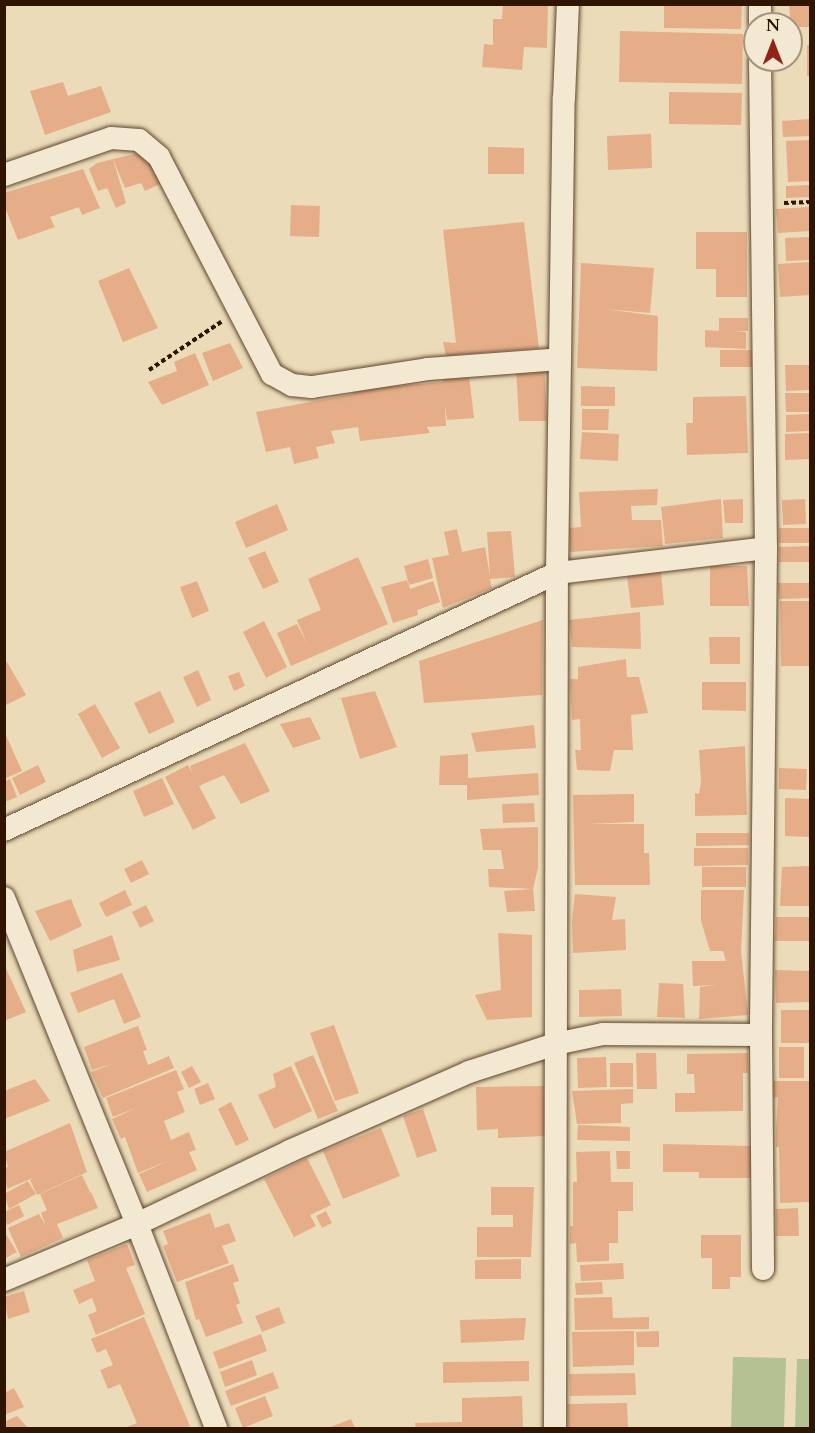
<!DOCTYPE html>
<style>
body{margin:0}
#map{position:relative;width:815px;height:1433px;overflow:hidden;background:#ecdbb8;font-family:Cardo,serif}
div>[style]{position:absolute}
.green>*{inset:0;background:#b3c193}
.building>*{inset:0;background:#e5ae88}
.path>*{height:4px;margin-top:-2px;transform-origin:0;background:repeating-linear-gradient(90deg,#2f1400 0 4.5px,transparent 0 7.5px)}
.roads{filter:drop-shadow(0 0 2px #5e462e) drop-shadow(0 0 2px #5e462e)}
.street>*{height:22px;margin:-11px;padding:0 11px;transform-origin:11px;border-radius:11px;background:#f3e8d1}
span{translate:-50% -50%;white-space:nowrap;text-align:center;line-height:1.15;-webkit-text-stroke:5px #f3e8d1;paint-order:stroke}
.frame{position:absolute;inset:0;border:6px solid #2f1400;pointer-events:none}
.north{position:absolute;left:743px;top:12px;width:60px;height:60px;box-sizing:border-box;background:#f3e8d1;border:2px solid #a5937d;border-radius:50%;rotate:0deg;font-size:16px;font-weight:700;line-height:24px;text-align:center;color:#2f1400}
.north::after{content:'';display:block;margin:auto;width:21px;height:27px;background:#8f2418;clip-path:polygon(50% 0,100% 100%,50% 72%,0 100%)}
</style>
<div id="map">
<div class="green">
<div style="clip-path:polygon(733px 1357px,786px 1358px,784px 1428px,731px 1428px)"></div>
<div style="clip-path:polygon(797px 1359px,810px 1359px,810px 1428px,795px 1428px)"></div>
</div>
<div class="building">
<div style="clip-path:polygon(503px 4px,548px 4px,547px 48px,524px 47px,522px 70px,482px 67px,484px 44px,493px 45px,493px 19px,502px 19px)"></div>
<div style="clip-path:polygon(664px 4px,742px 4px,741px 29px,664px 28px)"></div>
<div style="clip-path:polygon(789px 4px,810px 4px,810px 27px,791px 27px)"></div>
<div style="clip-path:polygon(620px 31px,743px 34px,742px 84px,619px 82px)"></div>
<div style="clip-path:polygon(807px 45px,810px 45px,810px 76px,807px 76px)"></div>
<div style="clip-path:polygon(63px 82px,68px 96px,101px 86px,111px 112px,45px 135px,30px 91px)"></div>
<div style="clip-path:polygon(669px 92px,742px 93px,741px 125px,669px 124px)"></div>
<div style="clip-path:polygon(810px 119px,810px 136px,783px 137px,782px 121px)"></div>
<div style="clip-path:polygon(651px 134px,652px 168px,608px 170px,607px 136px)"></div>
<div style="clip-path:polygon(810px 140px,810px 181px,788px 182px,786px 141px)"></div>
<div style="clip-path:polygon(488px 147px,524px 148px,524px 174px,488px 174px)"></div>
<div style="clip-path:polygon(149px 151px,162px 183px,145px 191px,141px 183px,125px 188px,113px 159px,126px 203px,116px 208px,107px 188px,98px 191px,89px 169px,97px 163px,113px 159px,130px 155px)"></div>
<div style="clip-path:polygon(83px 169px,100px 208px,82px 215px,79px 207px,50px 217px,55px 227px,18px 240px,4px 205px,4px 193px)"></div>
<div style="clip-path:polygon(810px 185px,810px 197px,786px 198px,786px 186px)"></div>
<div style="clip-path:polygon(291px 205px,320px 206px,319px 237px,290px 236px)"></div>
<div style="clip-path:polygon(810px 207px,810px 231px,778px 233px,776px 209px)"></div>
<div style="clip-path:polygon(524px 222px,539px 348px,446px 356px,443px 342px,456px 343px,443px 230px)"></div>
<div style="clip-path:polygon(696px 232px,747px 232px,747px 297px,716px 297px,716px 269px,696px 269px)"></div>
<div style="clip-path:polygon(810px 237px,810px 260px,786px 261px,785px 238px)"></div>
<div style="clip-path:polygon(810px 262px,810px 295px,780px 297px,778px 264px)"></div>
<div style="clip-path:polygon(581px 263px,654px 268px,650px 313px,604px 309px,658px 316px,657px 371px,577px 368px)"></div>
<div style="clip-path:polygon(129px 268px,158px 328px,123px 342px,98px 281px)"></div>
<div style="clip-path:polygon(719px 318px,748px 318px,748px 331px,735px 331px,746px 332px,746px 349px,705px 347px,705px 330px,719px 331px)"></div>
<div style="clip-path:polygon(230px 343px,243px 368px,213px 381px,202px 353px)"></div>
<div style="clip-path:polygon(720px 350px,752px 350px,752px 367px,720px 367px)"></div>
<div style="clip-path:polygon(195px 353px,209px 385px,162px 405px,148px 382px,177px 371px,174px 362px)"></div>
<div style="clip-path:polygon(785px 365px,810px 365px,810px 390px,786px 391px)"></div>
<div style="clip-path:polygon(544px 366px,547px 421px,519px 421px,516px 368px)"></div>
<div style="clip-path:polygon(468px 367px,474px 418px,447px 420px,445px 405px,446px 426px,427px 427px,430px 433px,360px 441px,358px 427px,331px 431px,335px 443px,316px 447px,319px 458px,294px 464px,290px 447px,266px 452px,256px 412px,353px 394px,353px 390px,443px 382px,443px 371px)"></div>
<div style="clip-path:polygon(581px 386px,615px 387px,615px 406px,581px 406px)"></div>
<div style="clip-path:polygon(785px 393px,810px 393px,810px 412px,786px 412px)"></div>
<div style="clip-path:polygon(746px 396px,748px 453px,687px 455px,686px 423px,693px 423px,693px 397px)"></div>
<div style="clip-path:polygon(582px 409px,609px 409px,608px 430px,582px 430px)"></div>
<div style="clip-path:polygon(810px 414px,810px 431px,786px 432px,786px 415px)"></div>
<div style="clip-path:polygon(582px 432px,619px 434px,618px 461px,580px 459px)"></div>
<div style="clip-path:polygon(810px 433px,810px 459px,785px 460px,785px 434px)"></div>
<div style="clip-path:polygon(658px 489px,657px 505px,631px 506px,632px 520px,661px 520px,663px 546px,570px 552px,569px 528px,581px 527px,579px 492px)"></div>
<div style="clip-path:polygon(721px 499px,723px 538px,665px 544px,661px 507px)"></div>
<div style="clip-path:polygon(743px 499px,743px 523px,725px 523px,723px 500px)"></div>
<div style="clip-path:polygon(805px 499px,806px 524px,783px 525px,782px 500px)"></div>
<div style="clip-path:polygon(277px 504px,288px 530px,246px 548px,235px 522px)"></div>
<div style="clip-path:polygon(779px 528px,810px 528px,810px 543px,779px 543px)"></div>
<div style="clip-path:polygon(457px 529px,462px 552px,485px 547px,490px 576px,487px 532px,511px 531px,515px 577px,490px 579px,492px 588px,443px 608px,432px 558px,449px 555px,444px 532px)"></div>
<div style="clip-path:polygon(810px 546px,810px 562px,779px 562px,779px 547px)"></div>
<div style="clip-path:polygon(265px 551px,279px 582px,263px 589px,248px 558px)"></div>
<div style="clip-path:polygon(358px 557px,388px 624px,291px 666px,277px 633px,297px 624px,307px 644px,297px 620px,321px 610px,308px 579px)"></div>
<div style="clip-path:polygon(428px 559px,433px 578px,409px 585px,404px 566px)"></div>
<div style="clip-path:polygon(710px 566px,747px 566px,749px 606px,710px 606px)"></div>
<div style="clip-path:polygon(661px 572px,664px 605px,631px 608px,627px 576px)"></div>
<div style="clip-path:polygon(407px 580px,410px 589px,433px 581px,440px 602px,417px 610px,418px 615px,393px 623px,381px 587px)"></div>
<div style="clip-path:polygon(197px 581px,209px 611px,192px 618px,180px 587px)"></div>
<div style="clip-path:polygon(778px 583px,810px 583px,810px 598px,779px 599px)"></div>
<div style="clip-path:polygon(780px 601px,810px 601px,810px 666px,781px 666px)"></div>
<div style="clip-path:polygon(640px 612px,641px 649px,572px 647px,569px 620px)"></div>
<div style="clip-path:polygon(543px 620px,542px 695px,424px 703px,419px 661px)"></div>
<div style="clip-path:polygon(264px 621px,287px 667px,266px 678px,243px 632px)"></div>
<div style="clip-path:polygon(709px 637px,740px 637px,740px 664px,710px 664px)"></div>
<div style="clip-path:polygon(626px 659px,627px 677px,639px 677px,648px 713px,631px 715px,633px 750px,614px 750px,610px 771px,577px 770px,575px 750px,581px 750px,580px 719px,572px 720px,570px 679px,578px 679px,578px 667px)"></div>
<div style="clip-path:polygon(7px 662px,26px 695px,4px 706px,4px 663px)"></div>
<div style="clip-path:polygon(198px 670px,211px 700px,197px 707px,183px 677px)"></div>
<div style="clip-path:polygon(239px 672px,245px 686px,234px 691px,228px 676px)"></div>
<div style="clip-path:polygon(702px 682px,746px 682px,746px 711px,702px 710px)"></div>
<div style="clip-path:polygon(160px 691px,175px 722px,149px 734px,134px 703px)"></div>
<div style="clip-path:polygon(375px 691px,397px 747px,360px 759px,341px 698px)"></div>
<div style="clip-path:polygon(95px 704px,120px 748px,102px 758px,78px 714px)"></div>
<div style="clip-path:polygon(310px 717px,321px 739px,293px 748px,280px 724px)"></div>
<div style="clip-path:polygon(534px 725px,536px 748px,476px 752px,471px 733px)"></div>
<div style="clip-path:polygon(4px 731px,22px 771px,4px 779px)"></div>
<div style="clip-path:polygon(245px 743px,270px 791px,241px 804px,224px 775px,199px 786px,216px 818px,193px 830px,165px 777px,188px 765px,192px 773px,190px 766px)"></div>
<div style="clip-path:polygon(745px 746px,747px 815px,695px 816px,695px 793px,699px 794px,701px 782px,699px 750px)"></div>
<div style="clip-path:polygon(468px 754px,468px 778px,538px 773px,539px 795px,467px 800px,467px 785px,439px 785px,440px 756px)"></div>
<div style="clip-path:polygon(38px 765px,46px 782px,20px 795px,12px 778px)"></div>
<div style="clip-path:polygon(779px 768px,807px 769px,806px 790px,779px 789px)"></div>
<div style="clip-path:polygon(162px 778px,174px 804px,144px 817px,133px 791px)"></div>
<div style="clip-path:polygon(10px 779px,17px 797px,5px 802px,5px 781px)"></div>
<div style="clip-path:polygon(634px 794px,634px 822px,589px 824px,644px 824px,644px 853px,649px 853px,650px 885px,575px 885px,573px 795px)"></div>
<div style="clip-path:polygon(785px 798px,810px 799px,810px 837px,785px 836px)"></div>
<div style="clip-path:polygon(534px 803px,535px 822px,503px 823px,502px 804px)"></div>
<div style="clip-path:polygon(538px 827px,538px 868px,533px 889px,489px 887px,488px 869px,504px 869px,501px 850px,483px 850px,480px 829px)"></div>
<div style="clip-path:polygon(696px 833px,749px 833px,749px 845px,696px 846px)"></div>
<div style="clip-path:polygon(694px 848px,748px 848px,748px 865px,694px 866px)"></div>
<div style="clip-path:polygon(142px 860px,149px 874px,131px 883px,124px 869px)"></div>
<div style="clip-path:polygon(810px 866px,810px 906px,780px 906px,782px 867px)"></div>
<div style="clip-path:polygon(702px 867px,746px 867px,746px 887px,702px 887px)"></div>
<div style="clip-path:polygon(533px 889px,535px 911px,507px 912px,504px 891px)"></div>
<div style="clip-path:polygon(125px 890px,132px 905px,106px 917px,99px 903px)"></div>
<div style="clip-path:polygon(701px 890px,744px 890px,741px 951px,748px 1015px,699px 1019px,700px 987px,716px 985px,693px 986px,692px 961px,726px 961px,723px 951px,710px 951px,701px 921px)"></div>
<div style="clip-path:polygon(575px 894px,616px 897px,612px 920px,625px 919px,626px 950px,573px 953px,572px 921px)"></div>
<div style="clip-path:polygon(71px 899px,82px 926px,50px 941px,35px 911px)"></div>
<div style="clip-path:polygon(146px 905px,154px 921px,140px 928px,132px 912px)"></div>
<div style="clip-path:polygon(776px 917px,810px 917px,810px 941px,775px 941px)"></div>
<div style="clip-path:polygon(498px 933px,532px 935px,532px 1017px,487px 1020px,475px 995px,501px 990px)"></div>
<div style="clip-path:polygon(112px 935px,120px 960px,77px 972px,73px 950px)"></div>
<div style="clip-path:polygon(4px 964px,26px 1012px,4px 1021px)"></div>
<div style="clip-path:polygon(775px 970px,810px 971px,810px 1002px,776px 1003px)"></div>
<div style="clip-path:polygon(122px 973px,141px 1017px,124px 1024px,114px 999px,78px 1013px,70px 993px)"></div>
<div style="clip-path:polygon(659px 983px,683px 984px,685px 1018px,657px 1017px)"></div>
<div style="clip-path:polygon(621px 989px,622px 1016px,579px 1017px,579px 990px)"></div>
<div style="clip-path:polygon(781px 1010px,810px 1010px,810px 1043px,781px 1043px)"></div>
<div style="clip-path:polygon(334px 1025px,359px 1093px,335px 1101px,310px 1033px)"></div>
<div style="clip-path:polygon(138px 1026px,147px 1050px,143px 1051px,148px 1065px,169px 1056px,174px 1068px,103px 1098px,91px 1072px,112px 1064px,92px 1070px,84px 1047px)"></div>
<div style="clip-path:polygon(779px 1047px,804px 1047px,804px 1078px,779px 1078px)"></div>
<div style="clip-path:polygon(636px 1053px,656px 1053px,657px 1089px,637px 1089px)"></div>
<div style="clip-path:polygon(748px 1053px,748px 1073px,743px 1073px,743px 1111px,675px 1112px,675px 1093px,695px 1093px,694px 1074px,687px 1074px,687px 1054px)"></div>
<div style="clip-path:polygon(313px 1055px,338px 1111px,318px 1119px,294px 1063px)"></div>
<div style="clip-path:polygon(606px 1057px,607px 1087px,578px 1088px,577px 1058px)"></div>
<div style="clip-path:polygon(610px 1063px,633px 1063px,633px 1087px,610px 1087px)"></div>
<div style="clip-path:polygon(192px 1066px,201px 1082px,189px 1088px,181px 1072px)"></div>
<div style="clip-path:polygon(291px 1066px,312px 1111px,274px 1129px,258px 1095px,276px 1087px,273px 1074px)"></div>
<div style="clip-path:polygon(176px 1070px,184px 1089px,177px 1092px,185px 1112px,164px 1121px,171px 1140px,189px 1132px,196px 1150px,189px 1152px,197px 1170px,147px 1192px,139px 1174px,170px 1160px,138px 1173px,125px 1137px,121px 1139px,112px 1119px,138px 1107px,113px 1117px,106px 1098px)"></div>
<div style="clip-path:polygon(35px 1079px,50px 1101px,4px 1119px,4px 1091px)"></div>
<div style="clip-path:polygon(773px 1081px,810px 1081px,810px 1202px,780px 1203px,779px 1147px,776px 1147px,776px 1130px,778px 1097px,774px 1098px)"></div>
<div style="clip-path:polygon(208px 1083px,215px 1099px,200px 1105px,194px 1089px)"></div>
<div style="clip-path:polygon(544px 1086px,546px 1136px,498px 1138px,498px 1129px,477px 1130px,476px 1087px)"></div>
<div style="clip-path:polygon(633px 1089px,633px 1103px,621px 1104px,621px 1123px,577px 1124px,572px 1091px)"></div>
<div style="clip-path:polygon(231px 1102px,249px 1140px,236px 1146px,218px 1109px)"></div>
<div style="clip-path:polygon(423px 1109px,437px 1151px,417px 1158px,403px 1116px)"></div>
<div style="clip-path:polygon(70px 1123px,87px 1172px,37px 1195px,30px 1180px,33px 1178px,7px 1189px,4px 1168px,8px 1167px,4px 1152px)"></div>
<div style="clip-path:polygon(578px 1125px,630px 1127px,630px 1141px,577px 1140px)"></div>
<div style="clip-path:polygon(381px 1128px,400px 1176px,343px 1199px,323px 1151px)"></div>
<div style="clip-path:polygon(663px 1144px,751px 1146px,751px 1178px,699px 1178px,699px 1172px,663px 1172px)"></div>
<div style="clip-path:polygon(610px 1151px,611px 1182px,633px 1182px,633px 1211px,618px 1211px,618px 1243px,609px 1243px,609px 1261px,577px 1262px,576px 1243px,570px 1244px,570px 1226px,573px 1226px,573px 1182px,577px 1182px,576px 1152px)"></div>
<div style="clip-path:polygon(616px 1151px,630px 1151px,630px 1169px,617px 1169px)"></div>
<div style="clip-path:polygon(307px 1158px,331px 1205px,310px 1215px,316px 1226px,294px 1237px,264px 1179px)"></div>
<div style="clip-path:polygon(82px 1175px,90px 1192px,84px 1195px,91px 1192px,98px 1208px,57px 1224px,63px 1238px,21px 1257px,8px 1228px,39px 1214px,46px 1226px,41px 1213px,47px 1210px,40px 1194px)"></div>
<div style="clip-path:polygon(28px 1181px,36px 1194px,9px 1209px,4px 1194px)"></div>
<div style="clip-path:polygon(491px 1187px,534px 1187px,531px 1257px,477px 1257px,477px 1227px,513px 1227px,513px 1215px,491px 1215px)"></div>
<div style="clip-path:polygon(19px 1205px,24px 1216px,7px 1225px,4px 1212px)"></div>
<div style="clip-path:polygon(798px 1208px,799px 1236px,776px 1236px,776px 1209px)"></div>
<div style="clip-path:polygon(326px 1211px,332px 1223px,322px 1228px,316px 1216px)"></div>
<div style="clip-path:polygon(210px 1213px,215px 1228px,229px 1223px,236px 1241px,222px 1246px,229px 1263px,177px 1282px,163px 1246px,168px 1244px,163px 1231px)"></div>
<div style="clip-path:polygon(4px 1231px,17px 1252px,4px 1259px)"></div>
<div style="clip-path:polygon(701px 1235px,741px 1235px,741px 1277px,730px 1277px,730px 1289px,712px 1289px,712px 1258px,701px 1258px)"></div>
<div style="clip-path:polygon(127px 1244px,135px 1265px,126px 1268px,145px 1314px,96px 1335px,88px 1315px,97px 1311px,92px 1298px,79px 1304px,73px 1290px,95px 1281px,87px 1260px)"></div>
<div style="clip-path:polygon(521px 1259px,521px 1279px,475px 1279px,475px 1260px)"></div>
<div style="clip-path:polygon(623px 1263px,624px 1279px,581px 1281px,580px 1265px)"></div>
<div style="clip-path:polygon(233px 1264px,239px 1281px,233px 1283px,240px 1303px,236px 1305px,243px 1323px,206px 1337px,199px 1319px,196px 1320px,185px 1282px)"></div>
<div style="clip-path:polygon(602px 1282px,603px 1294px,576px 1295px,575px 1283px)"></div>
<div style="clip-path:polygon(24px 1291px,30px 1312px,8px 1319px,4px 1297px)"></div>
<div style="clip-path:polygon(612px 1297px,613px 1318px,649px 1317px,649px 1329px,575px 1330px,574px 1298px)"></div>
<div style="clip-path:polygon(279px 1307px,285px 1323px,262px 1332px,255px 1316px)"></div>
<div style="clip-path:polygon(144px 1317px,190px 1426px,184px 1428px,124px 1428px,137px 1423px,120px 1384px,108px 1389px,100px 1370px,113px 1365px,106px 1349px,97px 1353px,91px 1339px)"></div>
<div style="clip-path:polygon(526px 1318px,524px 1340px,461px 1343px,460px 1320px)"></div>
<div style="clip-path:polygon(634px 1331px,634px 1365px,573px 1367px,572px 1332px)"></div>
<div style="clip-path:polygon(659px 1331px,659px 1347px,637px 1347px,636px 1332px)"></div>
<div style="clip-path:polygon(261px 1334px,267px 1351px,219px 1369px,213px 1352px)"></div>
<div style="clip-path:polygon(252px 1360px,257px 1375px,225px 1387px,220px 1372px)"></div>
<div style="clip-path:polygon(529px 1361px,529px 1381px,443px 1383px,443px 1362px)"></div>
<div style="clip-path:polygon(273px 1372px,279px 1388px,231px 1406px,225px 1391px)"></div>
<div style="clip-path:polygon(635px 1373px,636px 1395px,570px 1396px,569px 1374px)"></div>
<div style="clip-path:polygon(14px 1388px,24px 1407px,4px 1415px,4px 1393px)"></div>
<div style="clip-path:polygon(265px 1396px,273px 1416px,243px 1428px,235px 1408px)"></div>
<div style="clip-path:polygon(522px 1396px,523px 1428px,416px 1428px,415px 1423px,462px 1422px,462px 1398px)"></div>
<div style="clip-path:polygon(627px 1403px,628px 1428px,568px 1428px,567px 1404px)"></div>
<div style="clip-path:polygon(17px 1416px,28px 1428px,4px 1428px,4px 1422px)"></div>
<div style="clip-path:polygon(351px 1419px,355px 1428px,328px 1428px)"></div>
</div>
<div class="path">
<div style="left:784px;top:203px;width:26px;rotate:-2deg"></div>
<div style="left:149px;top:370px;width:87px;rotate:-33.7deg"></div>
</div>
<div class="roads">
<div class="street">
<div style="left:760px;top:4px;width:20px;rotate:90deg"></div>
<div style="left:760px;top:60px;width:488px;rotate:89.3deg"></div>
<div style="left:766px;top:548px;width:487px;rotate:90.6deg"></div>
<div style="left:761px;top:1035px;width:234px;rotate:89.5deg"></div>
<div style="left:4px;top:175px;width:113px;rotate:-19.1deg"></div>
<div style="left:111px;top:138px;width:28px;rotate:4deg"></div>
<div style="left:139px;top:140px;width:26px;rotate:40deg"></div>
<div style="left:159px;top:157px;width:245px;rotate:62.5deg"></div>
<div style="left:272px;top:374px;width:23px;rotate:29deg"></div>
<div style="left:292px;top:385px;width:20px;rotate:6deg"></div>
<div style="left:312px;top:387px;width:117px;rotate:-8.8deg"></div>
<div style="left:428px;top:369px;width:132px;rotate:-4.3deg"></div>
<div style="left:4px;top:830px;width:610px;rotate:-24.93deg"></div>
<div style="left:557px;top:573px;width:210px;rotate:-6.8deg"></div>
<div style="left:4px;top:898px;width:352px;rotate:67.8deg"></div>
<div style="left:137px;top:1224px;width:219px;rotate:68.8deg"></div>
<div style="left:4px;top:1280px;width:144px;rotate:-22.8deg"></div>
<div style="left:137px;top:1224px;width:170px;rotate:-25.5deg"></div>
<div style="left:290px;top:1151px;width:196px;rotate:-23.8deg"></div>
<div style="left:469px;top:1072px;width:90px;rotate:-18deg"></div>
<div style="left:555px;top:1044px;width:49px;rotate:-11.8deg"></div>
<div style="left:603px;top:1034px;width:158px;rotate:0.4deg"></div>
<div style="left:555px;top:1428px;width:855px;rotate:-89.87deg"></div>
<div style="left:557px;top:573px;width:475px;rotate:-89.2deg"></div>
<div style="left:564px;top:98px;width:94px;rotate:-87.6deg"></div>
</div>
</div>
<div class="frame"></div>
<div class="north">N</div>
</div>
